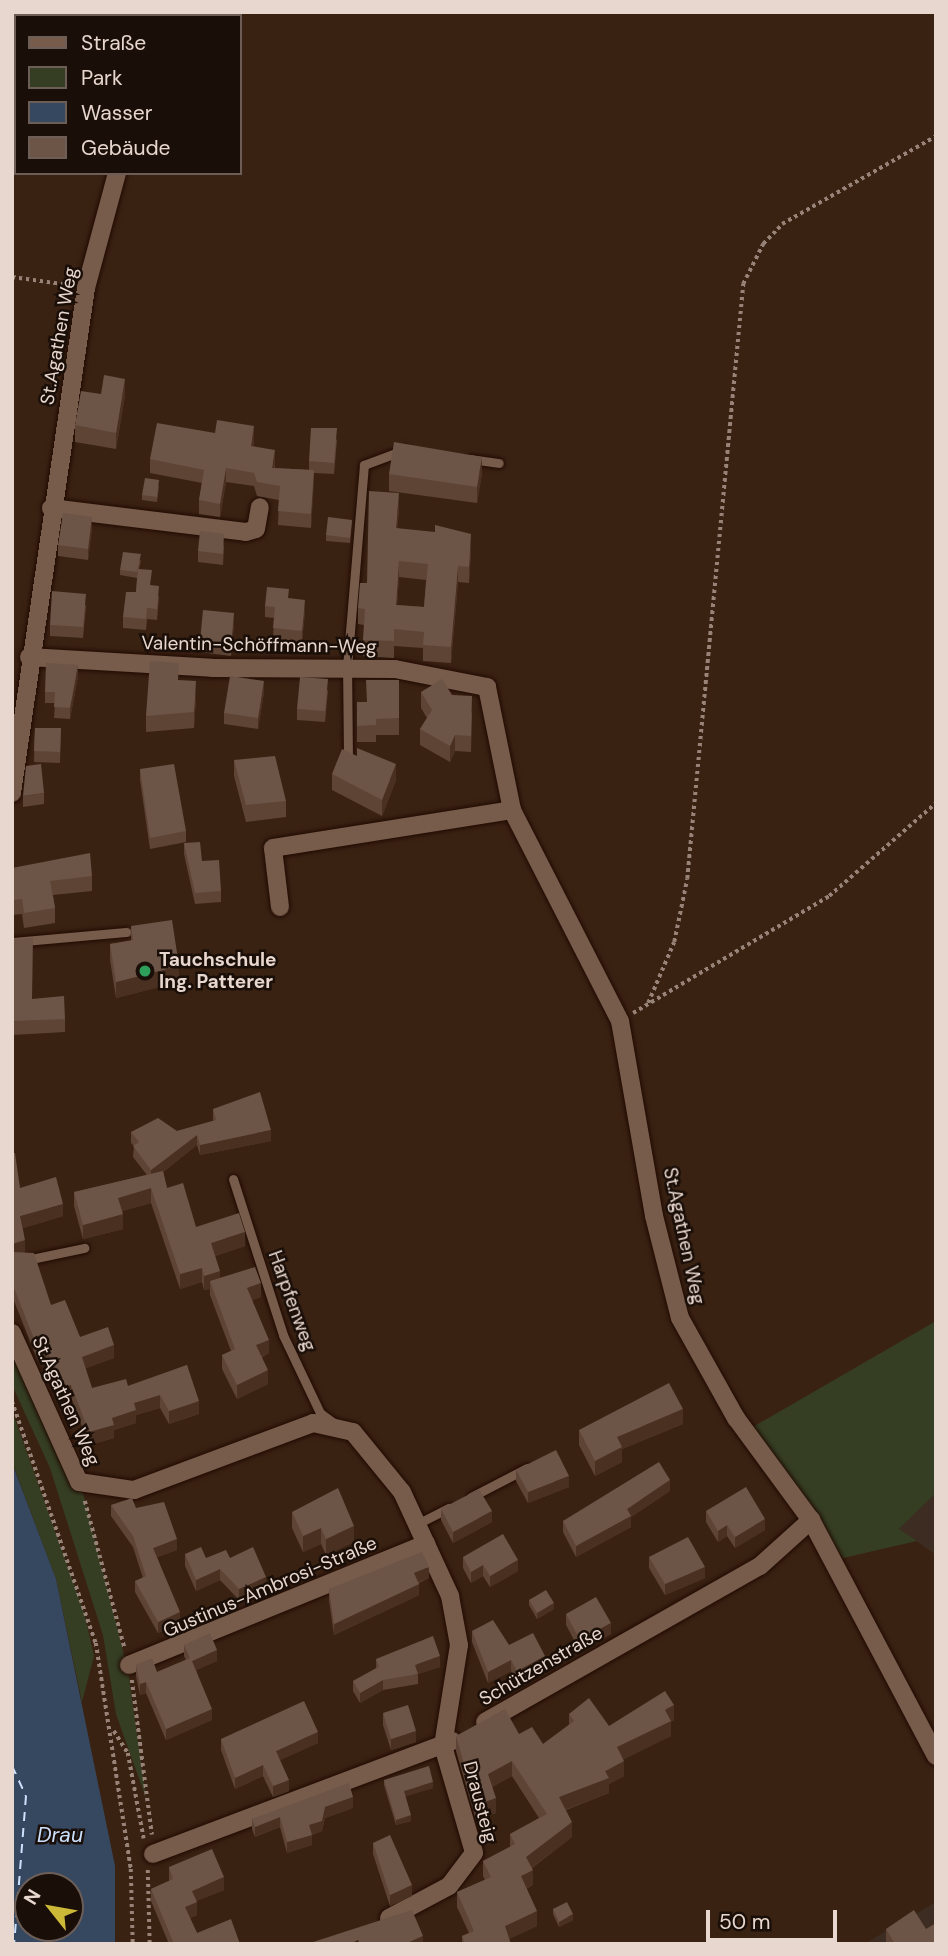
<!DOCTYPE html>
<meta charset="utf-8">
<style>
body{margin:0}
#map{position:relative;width:948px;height:1956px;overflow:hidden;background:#3a2213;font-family:"DM Sans",sans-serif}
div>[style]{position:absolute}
.commercial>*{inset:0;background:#3d2c22}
.green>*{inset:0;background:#353e23}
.water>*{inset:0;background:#364860}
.ferry>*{height:2px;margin-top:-1px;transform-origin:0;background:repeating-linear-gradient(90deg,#cce1fe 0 9px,transparent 0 16px)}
.path>*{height:3.5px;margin-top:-1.75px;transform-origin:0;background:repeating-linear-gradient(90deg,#978377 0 3.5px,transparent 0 7px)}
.roads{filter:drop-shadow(0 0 2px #200a01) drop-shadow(0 0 2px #200a01)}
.lane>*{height:9px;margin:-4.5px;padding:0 4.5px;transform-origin:4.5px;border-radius:4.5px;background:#775b4b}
.street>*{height:18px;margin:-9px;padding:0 9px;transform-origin:9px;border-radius:9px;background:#775b4b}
.wall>*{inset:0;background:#5d4435}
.shaded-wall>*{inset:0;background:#493021}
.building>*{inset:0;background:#6c5446}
.dots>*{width:19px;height:19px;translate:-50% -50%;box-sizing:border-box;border:4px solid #190e08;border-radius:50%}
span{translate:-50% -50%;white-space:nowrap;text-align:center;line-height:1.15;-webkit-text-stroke:5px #190e08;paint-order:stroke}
.street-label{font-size:19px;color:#e8d7ce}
.poi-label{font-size:19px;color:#e8d7ce;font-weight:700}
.left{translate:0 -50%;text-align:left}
.water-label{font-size:21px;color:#cce1fe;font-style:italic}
.frame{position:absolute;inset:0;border:14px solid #e8d7ce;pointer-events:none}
.legend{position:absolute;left:14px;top:14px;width:228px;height:161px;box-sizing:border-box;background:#190e08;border:2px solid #6c5e57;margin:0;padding:9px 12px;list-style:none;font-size:21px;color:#e8d7ce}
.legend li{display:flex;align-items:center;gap:14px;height:35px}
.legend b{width:35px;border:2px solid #6c5e57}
.north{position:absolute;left:14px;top:1872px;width:70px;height:70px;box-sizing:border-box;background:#190e08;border:2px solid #6c5e57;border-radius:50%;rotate:301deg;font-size:19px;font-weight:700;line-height:28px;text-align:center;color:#e8d7ce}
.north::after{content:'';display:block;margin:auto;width:24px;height:32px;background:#cdb938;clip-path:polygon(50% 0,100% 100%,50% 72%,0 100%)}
.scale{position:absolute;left:706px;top:1910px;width:131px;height:32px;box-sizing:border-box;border:4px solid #e8d7ce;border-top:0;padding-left:9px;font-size:21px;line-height:24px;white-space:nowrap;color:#e8d7ce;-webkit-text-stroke:5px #190e08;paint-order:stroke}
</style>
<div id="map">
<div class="commercial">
<div style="clip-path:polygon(936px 1493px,936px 1555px,899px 1529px)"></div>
<div style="clip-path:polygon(936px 1902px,936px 1944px,864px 1944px)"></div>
</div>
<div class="green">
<div style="clip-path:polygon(936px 1321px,936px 1493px,899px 1529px,917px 1541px,843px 1558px,751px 1428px)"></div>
<div style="clip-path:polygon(12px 1344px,83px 1493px,128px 1671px,146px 1798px,116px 1714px,103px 1635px,50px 1468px,12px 1385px)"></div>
<div style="clip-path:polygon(12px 1411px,84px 1612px,94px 1656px,82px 1702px,56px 1579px,12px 1462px)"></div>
</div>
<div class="water">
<div style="clip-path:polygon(evenodd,12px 1463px,56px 1579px,115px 1866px,115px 1944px,12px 1944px,12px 1463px,28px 1886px,70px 1886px,70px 1928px,28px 1928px,28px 1886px)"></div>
</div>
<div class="ferry">
<div style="left:12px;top:1766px;width:33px;rotate:65deg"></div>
<div style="left:26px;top:1796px;width:148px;rotate:94.6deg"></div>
</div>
<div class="path">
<div style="left:12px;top:277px;width:59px;rotate:7.9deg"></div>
<div style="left:648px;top:1003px;width:66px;rotate:-66.9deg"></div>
<div style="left:674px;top:942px;width:64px;rotate:-78.3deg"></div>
<div style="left:687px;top:879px;width:598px;rotate:-84.62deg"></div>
<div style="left:743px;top:284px;width:45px;rotate:-63.4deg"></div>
<div style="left:763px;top:244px;width:28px;rotate:-46deg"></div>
<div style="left:782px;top:224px;width:177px;rotate:-29.7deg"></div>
<div style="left:633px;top:1013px;width:228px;rotate:-30.8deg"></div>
<div style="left:829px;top:896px;width:142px;rotate:-41deg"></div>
<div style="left:12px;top:1401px;width:256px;rotate:70.9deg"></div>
<div style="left:96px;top:1643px;width:229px;rotate:81.2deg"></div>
<div style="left:131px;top:1869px;width:75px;rotate:88.5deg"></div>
<div style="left:85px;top:1501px;width:153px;rotate:74.9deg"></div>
<div style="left:132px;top:1680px;width:156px;rotate:82.6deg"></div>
<div style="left:114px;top:1731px;width:26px;rotate:58deg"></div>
<div style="left:128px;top:1753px;width:87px;rotate:79.5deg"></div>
<div style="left:148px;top:1870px;width:74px;rotate:88.5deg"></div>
</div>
<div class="roads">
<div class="lane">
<div style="left:470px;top:459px;width:29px;rotate:8deg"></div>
<div style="left:348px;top:758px;width:91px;rotate:-90.6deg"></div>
<div style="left:347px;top:667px;width:203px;rotate:-85.2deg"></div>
<div style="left:364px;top:465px;width:43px;rotate:-20.6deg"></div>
<div style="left:12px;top:942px;width:115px;rotate:-5deg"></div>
<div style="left:233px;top:1179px;width:164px;rotate:72.2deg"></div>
<div style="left:283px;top:1335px;width:86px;rotate:64.6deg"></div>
<div style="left:320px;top:1413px;width:17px;rotate:36deg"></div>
<div style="left:12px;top:1263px;width:74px;rotate:-11.8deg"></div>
<div style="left:471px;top:1497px;width:63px;rotate:-27.4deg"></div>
<div style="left:417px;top:1524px;width:36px;rotate:-27deg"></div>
</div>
<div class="street">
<div style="left:173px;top:16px;width:4px;rotate:-76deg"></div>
<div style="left:51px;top:508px;width:196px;rotate:7deg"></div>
<div style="left:246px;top:532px;width:10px;rotate:-17deg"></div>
<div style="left:256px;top:529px;width:22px;rotate:-80deg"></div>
<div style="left:29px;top:657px;width:183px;rotate:3.4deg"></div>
<div style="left:212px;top:668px;width:183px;rotate:0.3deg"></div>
<div style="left:395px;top:669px;width:94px;rotate:11.1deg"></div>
<div style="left:487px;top:687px;width:126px;rotate:78.5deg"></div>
<div style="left:512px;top:810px;width:237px;rotate:62.9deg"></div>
<div style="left:620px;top:1021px;width:198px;rotate:80.1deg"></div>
<div style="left:654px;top:1216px;width:105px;rotate:75.7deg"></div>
<div style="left:680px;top:1318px;width:115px;rotate:60.8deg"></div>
<div style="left:736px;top:1418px;width:127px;rotate:53.7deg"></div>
<div style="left:811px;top:1520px;width:267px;rotate:62.1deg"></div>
<div style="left:12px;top:793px;width:510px;rotate:-81.66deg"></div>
<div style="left:86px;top:288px;width:119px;rotate:-74.9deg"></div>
<div style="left:280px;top:907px;width:59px;rotate:-96.8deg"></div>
<div style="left:273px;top:848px;width:242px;rotate:-9deg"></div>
<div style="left:12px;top:1333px;width:163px;rotate:65.8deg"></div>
<div style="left:79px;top:1482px;width:56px;rotate:8.3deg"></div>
<div style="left:134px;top:1490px;width:191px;rotate:-20.5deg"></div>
<div style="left:313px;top:1423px;width:41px;rotate:12.7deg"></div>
<div style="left:353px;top:1432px;width:77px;rotate:50.8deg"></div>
<div style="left:402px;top:1492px;width:115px;rotate:65.2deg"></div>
<div style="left:450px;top:1596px;width:50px;rotate:79.6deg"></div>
<div style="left:459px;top:1645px;width:102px;rotate:99deg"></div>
<div style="left:443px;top:1746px;width:111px;rotate:73.8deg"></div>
<div style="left:474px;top:1853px;width:41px;rotate:127.1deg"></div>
<div style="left:449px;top:1886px;width:68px;rotate:151.9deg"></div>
<div style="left:129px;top:1665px;width:321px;rotate:-22.2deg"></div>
<div style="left:485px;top:1722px;width:316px;rotate:-29.6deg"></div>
<div style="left:760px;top:1566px;width:69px;rotate:-42deg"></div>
<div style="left:153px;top:1854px;width:320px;rotate:-20.7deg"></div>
</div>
</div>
<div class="wall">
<div style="clip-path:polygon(101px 394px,125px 395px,116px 449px,75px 442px,75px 425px)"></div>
<div style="clip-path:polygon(215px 433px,254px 440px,253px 446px,275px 464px,275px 468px,309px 470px,309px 461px,337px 439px,334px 474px,314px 473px,311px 528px,278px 525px,279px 500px,257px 496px,254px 486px,226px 482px,220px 517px,199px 514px,199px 500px,202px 483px,150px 473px,150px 459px)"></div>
<div style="clip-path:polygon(482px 473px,477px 503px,389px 491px,389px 474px)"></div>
<div style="clip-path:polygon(159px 486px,157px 502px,142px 500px,142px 495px)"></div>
<div style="clip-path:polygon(evenodd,399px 510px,397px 528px,471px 551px,469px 583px,458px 582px,451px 663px,423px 661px,423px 648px,394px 646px,394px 658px,363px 656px,364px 625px,358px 624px,358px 608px,367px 583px,399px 510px,399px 577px,426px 580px,424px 607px,397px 605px,399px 577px)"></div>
<div style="clip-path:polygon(352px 520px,350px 543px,326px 541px,326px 535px)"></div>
<div style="clip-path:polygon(92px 528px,88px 560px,58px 556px,58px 545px)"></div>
<div style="clip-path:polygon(224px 545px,223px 565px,198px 562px,198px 551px)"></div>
<div style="clip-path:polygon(141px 560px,139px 569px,159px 597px,157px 620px,147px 619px,146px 630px,123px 628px,123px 617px,136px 592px,137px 578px,120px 575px,120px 570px)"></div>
<div style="clip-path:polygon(289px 599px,305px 611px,302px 642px,273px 639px,274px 618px,265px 617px,265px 606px)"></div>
<div style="clip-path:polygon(86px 605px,83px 638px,50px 636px,50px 625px)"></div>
<div style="clip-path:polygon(234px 624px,231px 656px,200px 652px,200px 641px)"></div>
<div style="clip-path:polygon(78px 676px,70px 719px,54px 718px,55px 703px,45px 703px,45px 692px)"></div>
<div style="clip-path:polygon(179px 680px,196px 698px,194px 728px,146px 732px,146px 716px)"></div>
<div style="clip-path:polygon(399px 680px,399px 735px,376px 735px,376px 742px,357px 742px,357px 702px,366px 702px)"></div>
<div style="clip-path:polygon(328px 690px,325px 722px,297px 720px,297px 709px)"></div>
<div style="clip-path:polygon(264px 692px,258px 729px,224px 724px,224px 713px)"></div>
<div style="clip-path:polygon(421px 692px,452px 695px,472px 713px,471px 752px,455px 751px,450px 762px,420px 745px,420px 729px,427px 718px,421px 708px)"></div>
<div style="clip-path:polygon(35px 728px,61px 728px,60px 763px,34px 762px)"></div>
<div style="clip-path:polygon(234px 760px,286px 801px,286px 817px,246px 822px,234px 776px)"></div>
<div style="clip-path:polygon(140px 769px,186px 831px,186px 842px,150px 849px,140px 780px)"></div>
<div style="clip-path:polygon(332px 774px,396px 780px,382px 816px,332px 790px)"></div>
<div style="clip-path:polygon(44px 793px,44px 804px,23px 807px,23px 796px)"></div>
<div style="clip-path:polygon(184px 843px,202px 861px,221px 891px,221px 902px,195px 904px,184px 854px)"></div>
<div style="clip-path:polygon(12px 868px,92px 876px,92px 891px,53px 895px,55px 908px,55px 923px,24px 928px,22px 914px,12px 915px)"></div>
<div style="clip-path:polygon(131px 926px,179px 982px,116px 998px,110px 960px,110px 944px,131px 941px)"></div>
<div style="clip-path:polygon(12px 939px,32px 999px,65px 1019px,65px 1032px,12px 1035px)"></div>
<div style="clip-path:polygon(213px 1109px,271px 1141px,200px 1155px,197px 1145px,163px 1172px,167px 1188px,196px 1227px,245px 1246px,215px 1256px,220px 1278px,261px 1297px,252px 1300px,269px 1353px,262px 1357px,268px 1384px,237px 1399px,222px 1369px,222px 1355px,231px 1351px,210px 1295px,210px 1289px,204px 1290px,202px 1282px,180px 1289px,151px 1203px,122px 1211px,123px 1229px,83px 1239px,74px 1206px,74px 1192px,147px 1175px,133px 1157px,134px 1146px,131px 1143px,131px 1132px,177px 1131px,213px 1121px)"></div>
<div style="clip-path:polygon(12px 1153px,20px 1188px,63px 1216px,23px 1228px,25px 1253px,51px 1305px,80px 1337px,114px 1358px,85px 1368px,92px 1388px,128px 1386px,187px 1365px,199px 1414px,169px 1424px,160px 1408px,136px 1415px,136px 1423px,114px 1430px,114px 1438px,89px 1445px,71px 1397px,61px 1401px,46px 1358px,38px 1361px,12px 1296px)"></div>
<div style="clip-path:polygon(683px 1424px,622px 1449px,622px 1462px,595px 1476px,579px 1445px,579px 1430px)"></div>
<div style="clip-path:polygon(516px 1470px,569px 1487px,528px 1503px,516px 1481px)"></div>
<div style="clip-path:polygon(670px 1491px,631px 1517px,631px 1527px,576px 1557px,563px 1532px,563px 1521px)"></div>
<div style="clip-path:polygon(111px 1505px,136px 1508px,177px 1550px,157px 1557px,180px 1623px,158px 1633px,135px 1592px,135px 1581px,143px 1578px,133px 1547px,111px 1516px)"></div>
<div style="clip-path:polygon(441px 1509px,492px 1522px,453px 1543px,441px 1520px)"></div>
<div style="clip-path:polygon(706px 1511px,765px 1530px,735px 1548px,727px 1536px,718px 1542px,706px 1522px)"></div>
<div style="clip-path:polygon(292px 1512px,354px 1542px,326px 1555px,321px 1544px,303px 1552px,292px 1528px)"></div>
<div style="clip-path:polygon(185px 1554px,206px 1558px,230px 1558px,266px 1588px,239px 1600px,220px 1580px,196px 1591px,185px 1566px)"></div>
<div style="clip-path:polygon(463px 1557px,518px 1571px,490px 1587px,483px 1576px,471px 1583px,463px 1568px)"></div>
<div style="clip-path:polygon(649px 1557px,705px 1578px,665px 1595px,649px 1568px)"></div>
<div style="clip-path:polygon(429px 1578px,419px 1583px,419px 1595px,334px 1635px,329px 1600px,329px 1589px)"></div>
<div style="clip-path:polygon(529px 1600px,554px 1609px,537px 1619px,529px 1605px)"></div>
<div style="clip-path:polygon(566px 1614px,611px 1634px,580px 1651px,566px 1625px)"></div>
<div style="clip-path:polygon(472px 1631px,509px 1645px,545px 1667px,517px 1682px,511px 1671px,488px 1683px,472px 1642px)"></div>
<div style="clip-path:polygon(184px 1645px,217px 1661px,196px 1670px,212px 1720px,166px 1740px,146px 1693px,140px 1695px,136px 1676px,136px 1665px,157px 1672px,186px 1660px,184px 1656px)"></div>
<div style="clip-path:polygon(376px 1659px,440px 1667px,418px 1674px,418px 1684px,383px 1690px,360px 1703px,353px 1691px,353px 1681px,376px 1668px)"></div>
<div style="clip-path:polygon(383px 1713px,416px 1742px,391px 1750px,383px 1725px)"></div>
<div style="clip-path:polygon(569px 1714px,609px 1726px,674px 1720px,671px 1722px,671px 1736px,623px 1759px,624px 1776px,609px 1784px,609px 1793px,566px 1810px,572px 1837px,532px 1868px,533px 1885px,526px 1889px,537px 1926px,509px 1939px,511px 1944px,462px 1944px,462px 1936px,469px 1933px,457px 1907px,457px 1892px,485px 1880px,483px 1876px,483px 1861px,510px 1847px,510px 1834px,539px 1818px,512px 1776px,492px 1787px,496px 1813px,476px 1820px,456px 1751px,456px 1736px,543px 1744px,569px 1725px)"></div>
<div style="clip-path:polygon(221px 1739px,318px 1743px,280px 1760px,289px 1791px,273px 1797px,263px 1776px,235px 1789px,221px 1750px)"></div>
<div style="clip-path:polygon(384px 1780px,433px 1788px,405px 1796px,411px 1821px,396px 1825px,384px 1785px)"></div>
<div style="clip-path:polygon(353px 1808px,325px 1818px,322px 1831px,312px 1835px,312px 1845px,287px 1853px,280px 1827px,255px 1837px,252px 1829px,252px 1819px)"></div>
<div style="clip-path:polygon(373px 1843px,412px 1896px,390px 1906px,373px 1854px)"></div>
<div style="clip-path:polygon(169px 1867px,224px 1890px,196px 1901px,197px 1915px,190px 1918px,197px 1933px,240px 1944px,169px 1944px,151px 1901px,151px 1889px,169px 1881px)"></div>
<div style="clip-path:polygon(553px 1909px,573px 1920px,559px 1927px,553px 1914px)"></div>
<div style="clip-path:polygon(886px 1929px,926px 1929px,936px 1944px,886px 1944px)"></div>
</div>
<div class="shaded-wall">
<div style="clip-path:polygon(125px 379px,125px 395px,116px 449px,116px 433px)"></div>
<div style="clip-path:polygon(254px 426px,254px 440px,251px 460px,251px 446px)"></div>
<div style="clip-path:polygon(275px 450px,275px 464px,272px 481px,272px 468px)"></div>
<div style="clip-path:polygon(482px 457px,482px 473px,477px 503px,477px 487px)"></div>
<div style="clip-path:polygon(226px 468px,226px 482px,220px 517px,220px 504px)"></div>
<div style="clip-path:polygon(314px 470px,314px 484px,311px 528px,311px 514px)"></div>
<div style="clip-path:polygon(399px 493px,399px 510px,396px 545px,396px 528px)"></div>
<div style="clip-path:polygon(92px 517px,92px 528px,88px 560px,88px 549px)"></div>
<div style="clip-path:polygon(471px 534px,471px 551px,469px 583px,469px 567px)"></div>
<div style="clip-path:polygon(399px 561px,399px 577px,396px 622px,396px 605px)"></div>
<div style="clip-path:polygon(458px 566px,458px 582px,451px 663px,451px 647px)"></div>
<div style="clip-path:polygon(305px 600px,305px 611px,302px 642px,302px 631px)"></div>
<div style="clip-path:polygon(234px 613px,234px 624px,231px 656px,231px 645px)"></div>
<div style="clip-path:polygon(78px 665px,78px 676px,70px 719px,70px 708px)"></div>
<div style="clip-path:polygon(196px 681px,196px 698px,194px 728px,194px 712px)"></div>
<div style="clip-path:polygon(264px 681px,264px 692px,258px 729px,258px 718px)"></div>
<div style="clip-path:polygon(455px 735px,455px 751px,450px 762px,450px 746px)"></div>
<div style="clip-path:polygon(396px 764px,396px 780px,382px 816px,382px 800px)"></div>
<div style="clip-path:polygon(179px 966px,179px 982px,116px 998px,116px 982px)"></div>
<div style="clip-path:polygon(271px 1130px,271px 1141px,200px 1155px,200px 1145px)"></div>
<div style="clip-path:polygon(197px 1135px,197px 1145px,151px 1181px,151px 1170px)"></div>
<div style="clip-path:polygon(151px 1188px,151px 1203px,118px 1212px,118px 1198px)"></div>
<div style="clip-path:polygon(63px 1204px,63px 1216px,20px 1229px,20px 1216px)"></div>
<div style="clip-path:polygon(123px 1214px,123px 1229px,83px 1239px,83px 1225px)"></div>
<div style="clip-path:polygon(245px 1232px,245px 1246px,211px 1257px,211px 1243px)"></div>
<div style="clip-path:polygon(25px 1240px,25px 1253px,12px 1256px,12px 1244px)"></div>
<div style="clip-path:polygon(202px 1268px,202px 1282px,180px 1289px,180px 1274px)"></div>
<div style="clip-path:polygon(220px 1271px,220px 1285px,210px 1281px,210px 1289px,204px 1290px,204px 1276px)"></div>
<div style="clip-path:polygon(261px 1283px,261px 1297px,247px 1301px,247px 1288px)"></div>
<div style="clip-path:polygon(269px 1340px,269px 1353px,256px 1359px,256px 1345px)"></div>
<div style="clip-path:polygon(114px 1345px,114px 1358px,82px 1370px,82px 1357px)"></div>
<div style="clip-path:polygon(46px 1346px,46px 1358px,38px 1361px,38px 1349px)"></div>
<div style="clip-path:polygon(268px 1370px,268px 1384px,237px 1399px,237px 1385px)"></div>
<div style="clip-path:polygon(71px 1385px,71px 1397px,61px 1401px,61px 1388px)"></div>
<div style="clip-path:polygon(160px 1395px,160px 1408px,136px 1415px,136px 1423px,114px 1430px,114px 1438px,89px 1445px,89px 1432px,134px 1403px)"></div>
<div style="clip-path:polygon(199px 1401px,199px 1414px,169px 1424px,169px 1411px)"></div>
<div style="clip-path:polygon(683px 1409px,683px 1424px,622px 1449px,622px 1462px,595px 1476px,595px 1461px,617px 1437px)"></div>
<div style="clip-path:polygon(569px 1476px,569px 1487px,528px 1503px,528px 1492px)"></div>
<div style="clip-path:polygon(670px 1480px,670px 1491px,631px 1517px,631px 1527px,576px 1557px,576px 1546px,627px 1509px)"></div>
<div style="clip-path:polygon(492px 1511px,492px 1522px,453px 1543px,453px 1532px)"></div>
<div style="clip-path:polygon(765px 1519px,765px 1530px,735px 1548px,735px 1537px)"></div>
<div style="clip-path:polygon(727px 1525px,727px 1536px,718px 1542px,718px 1531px)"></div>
<div style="clip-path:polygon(354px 1526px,354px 1542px,326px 1555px,326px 1539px)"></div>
<div style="clip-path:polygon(321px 1528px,321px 1544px,303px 1552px,303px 1536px)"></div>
<div style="clip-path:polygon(177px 1539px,177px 1550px,153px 1559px,153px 1548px)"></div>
<div style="clip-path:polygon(518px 1560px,518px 1571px,490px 1587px,490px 1576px)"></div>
<div style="clip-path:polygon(483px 1565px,483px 1576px,471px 1583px,471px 1572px)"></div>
<div style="clip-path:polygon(429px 1567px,429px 1578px,414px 1584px,414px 1573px)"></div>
<div style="clip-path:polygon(705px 1567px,705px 1578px,665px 1595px,665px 1584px)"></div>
<div style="clip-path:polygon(220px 1569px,220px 1580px,196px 1591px,196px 1580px)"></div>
<div style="clip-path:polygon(266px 1577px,266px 1588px,239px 1600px,239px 1589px)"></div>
<div style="clip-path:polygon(419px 1584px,419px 1595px,334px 1635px,334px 1624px)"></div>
<div style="clip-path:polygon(554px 1603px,554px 1609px,537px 1619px,537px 1613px)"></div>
<div style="clip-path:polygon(180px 1612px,180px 1623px,158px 1633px,158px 1622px)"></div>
<div style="clip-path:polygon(611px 1623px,611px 1634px,580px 1651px,580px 1640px)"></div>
<div style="clip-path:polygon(217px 1650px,217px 1661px,192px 1672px,192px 1661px)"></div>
<div style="clip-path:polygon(440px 1656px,440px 1667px,415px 1675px,415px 1665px)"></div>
<div style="clip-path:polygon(545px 1656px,545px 1667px,517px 1682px,517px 1671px)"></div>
<div style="clip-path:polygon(511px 1660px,511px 1671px,488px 1683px,488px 1672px)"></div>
<div style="clip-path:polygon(383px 1680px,383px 1690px,360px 1703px,360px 1693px)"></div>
<div style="clip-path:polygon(146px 1682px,146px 1693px,140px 1695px,140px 1684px)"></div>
<div style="clip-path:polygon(674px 1705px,674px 1720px,671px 1722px,671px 1736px,617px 1763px,617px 1747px,665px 1710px)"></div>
<div style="clip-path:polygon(212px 1709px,212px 1720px,166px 1740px,166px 1729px)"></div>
<div style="clip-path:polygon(416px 1731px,416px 1742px,391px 1750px,391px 1739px)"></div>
<div style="clip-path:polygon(318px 1732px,318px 1743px,276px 1762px,276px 1751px)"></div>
<div style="clip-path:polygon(512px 1761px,512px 1776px,488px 1789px,488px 1774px)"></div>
<div style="clip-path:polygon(624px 1761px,624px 1776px,609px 1784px,609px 1793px,559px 1812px,559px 1797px)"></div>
<div style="clip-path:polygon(263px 1765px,263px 1776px,235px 1789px,235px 1778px)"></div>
<div style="clip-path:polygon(289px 1780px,289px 1791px,273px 1797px,273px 1786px)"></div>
<div style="clip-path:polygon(433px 1782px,433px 1788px,404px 1797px,404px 1791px)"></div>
<div style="clip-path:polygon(353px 1797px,353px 1808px,325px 1818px,322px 1831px,309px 1836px,309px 1825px,325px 1807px)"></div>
<div style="clip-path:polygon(496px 1798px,496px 1813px,476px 1820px,476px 1805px)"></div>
<div style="clip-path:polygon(411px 1815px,411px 1821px,396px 1825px,396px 1820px)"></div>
<div style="clip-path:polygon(280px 1817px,280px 1827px,255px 1837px,255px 1827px)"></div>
<div style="clip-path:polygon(572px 1822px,572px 1837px,526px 1872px,526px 1857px)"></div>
<div style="clip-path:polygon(312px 1835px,312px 1845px,287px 1853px,287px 1842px)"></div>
<div style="clip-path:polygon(533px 1870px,533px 1885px,521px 1891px,521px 1876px)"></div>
<div style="clip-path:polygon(224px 1877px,224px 1890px,192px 1903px,192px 1891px)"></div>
<div style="clip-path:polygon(412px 1885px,412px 1896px,390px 1906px,390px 1895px)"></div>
<div style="clip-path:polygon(197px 1902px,197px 1915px,185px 1920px,185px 1907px)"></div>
<div style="clip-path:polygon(537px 1911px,537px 1926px,505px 1941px,505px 1926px)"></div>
<div style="clip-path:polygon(573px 1914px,573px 1920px,559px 1927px,559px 1922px)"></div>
<div style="clip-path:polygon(423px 1936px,423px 1944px,405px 1944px)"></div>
</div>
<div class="building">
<div style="clip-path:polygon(104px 375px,125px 379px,116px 433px,75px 425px,81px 391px,101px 394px)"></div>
<div style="clip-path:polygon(217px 420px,254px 426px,251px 446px,275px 450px,272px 468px,314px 470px,311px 514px,278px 511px,280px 486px,257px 482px,254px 473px,226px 468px,220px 504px,199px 500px,204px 470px,150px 459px,157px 423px,215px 433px)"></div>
<div style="clip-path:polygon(311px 428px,337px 428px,334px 463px,309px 461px)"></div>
<div style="clip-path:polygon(394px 442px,482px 457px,477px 487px,389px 474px)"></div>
<div style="clip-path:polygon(145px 478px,159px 480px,157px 497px,142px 495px)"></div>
<div style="clip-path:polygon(evenodd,369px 491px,399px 493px,396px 528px,435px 532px,435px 525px,471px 534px,469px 567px,458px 566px,451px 647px,423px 645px,424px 632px,394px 629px,394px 641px,363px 640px,365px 609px,358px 608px,360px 583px,367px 583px,369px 491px,399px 561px,428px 564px,424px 607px,396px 605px,399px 561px)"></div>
<div style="clip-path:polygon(63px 513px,92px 517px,88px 549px,58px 545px)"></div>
<div style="clip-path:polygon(328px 517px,352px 520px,350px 538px,326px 535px)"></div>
<div style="clip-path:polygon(200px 531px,224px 534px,223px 554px,198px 551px)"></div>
<div style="clip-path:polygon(123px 552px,141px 554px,137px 572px,120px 570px)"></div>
<div style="clip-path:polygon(138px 569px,152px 570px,150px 585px,159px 586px,157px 609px,147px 608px,146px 619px,123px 617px,126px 592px,136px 592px)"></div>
<div style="clip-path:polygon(267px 587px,289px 589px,288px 598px,305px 600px,302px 631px,273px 628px,275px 607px,265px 606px)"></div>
<div style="clip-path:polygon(52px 591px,86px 594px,83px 627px,50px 625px)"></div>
<div style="clip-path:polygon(203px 610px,234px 613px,231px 645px,200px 641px)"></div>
<div style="clip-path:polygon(150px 661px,179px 663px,178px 680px,196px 681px,194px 712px,146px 716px)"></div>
<div style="clip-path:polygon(46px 663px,78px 665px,70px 708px,54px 707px,55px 692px,45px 692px)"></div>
<div style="clip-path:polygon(230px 676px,264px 681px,258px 718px,224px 713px)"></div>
<div style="clip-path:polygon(300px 677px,328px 679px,325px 711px,297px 709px)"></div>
<div style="clip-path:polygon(442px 679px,452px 695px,472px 696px,471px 736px,455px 735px,450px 746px,420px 729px,432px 710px,421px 692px)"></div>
<div style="clip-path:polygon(366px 680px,399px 680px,399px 718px,376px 719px,376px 725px,357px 726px,357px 702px,367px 702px)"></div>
<div style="clip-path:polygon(35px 728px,61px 728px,60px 752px,34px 751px)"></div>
<div style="clip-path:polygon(357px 748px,396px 764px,382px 800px,332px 774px,342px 749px,357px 756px)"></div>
<div style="clip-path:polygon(275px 756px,286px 801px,246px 805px,234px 760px)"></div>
<div style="clip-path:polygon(41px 764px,44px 793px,23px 796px,26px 766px)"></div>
<div style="clip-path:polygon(174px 764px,186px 831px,150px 838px,140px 769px)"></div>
<div style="clip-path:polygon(200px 842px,202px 861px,219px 860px,221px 891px,195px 893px,184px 843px)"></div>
<div style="clip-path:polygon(90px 853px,92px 876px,50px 881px,55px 908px,24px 913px,22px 899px,12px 900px,12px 868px)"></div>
<div style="clip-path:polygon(172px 920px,179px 966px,116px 982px,110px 944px,133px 940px,131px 926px)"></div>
<div style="clip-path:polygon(33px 938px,32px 999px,64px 996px,65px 1019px,12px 1021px,12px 939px)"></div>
<div style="clip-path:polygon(260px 1092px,271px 1130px,200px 1145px,197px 1135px,151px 1170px,133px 1146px,139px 1142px,131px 1132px,158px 1118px,177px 1131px,216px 1120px,213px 1109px)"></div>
<div style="clip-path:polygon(12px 1153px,15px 1153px,20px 1188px,56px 1177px,63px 1204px,20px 1216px,25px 1240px,12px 1244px)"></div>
<div style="clip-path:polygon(163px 1171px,167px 1188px,183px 1183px,196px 1227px,239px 1213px,245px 1232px,211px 1243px,220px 1271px,204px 1276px,202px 1268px,180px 1274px,151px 1188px,118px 1198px,123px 1214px,83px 1225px,74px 1192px)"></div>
<div style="clip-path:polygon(12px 1252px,34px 1253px,51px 1305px,65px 1300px,80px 1337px,108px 1327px,114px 1345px,82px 1357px,92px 1388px,126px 1379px,128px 1386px,187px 1365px,199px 1401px,169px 1411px,160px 1395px,134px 1403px,136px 1410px,112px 1418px,114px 1425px,89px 1432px,71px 1385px,61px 1388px,46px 1346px,38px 1349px,12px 1283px)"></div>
<div style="clip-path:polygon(255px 1267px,261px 1283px,247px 1288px,269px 1340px,256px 1345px,268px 1370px,237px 1385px,222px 1355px,235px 1349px,210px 1281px)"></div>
<div style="clip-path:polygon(669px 1383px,683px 1409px,617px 1437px,622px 1447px,595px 1461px,579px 1430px)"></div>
<div style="clip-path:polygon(556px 1450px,569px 1476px,528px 1492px,516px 1470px)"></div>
<div style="clip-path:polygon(659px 1462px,670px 1480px,627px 1509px,631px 1516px,576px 1546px,563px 1521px)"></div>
<div style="clip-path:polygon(746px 1487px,765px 1519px,735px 1537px,727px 1525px,718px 1531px,706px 1511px)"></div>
<div style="clip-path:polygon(338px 1488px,354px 1526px,326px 1539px,321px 1528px,303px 1536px,292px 1512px)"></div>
<div style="clip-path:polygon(479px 1489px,492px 1511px,453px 1532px,441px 1509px)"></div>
<div style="clip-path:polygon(132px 1498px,136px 1508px,164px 1502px,177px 1539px,153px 1548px,180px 1612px,158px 1622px,135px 1581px,146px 1576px,133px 1536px,111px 1505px)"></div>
<div style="clip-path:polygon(503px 1534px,518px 1560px,490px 1576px,483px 1565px,471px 1572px,463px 1557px)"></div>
<div style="clip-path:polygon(688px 1537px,705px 1567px,665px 1584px,649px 1557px)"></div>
<div style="clip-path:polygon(201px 1547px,206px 1558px,226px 1550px,230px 1558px,253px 1547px,266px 1577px,239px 1589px,220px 1569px,196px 1580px,185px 1554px)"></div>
<div style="clip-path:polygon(422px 1552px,429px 1567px,414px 1573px,419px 1584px,334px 1624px,329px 1589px)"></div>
<div style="clip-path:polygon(546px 1590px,554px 1603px,537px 1613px,529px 1600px)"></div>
<div style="clip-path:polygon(596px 1597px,611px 1623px,580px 1640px,566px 1614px)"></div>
<div style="clip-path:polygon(493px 1620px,509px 1645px,533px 1633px,545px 1656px,517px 1671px,511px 1660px,488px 1672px,472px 1631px)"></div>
<div style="clip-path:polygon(210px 1633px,217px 1650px,192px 1661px,212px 1709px,166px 1729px,146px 1682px,140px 1684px,136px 1665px,152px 1658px,157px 1672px,190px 1658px,184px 1645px)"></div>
<div style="clip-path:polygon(433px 1636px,440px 1656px,415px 1665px,418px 1674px,383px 1680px,360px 1693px,353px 1681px,379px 1667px,376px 1659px)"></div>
<div style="clip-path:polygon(665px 1691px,674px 1705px,665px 1710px,671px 1721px,617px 1747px,624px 1761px,605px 1771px,609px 1778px,559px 1797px,572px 1822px,526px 1857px,533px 1870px,521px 1876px,537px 1911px,505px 1926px,511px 1944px,465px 1944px,462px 1936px,474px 1931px,457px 1892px,491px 1877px,483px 1861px,515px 1844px,510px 1834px,547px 1814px,512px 1761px,488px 1774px,496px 1798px,476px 1805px,456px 1736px,505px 1709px,519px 1734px,532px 1727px,543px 1744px,574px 1721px,569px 1714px,589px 1698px,609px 1726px)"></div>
<div style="clip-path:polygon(304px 1701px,318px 1732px,276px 1751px,289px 1780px,273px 1786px,263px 1765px,235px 1778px,221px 1739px)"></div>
<div style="clip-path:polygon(408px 1705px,416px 1731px,391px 1739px,383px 1713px)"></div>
<div style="clip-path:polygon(429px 1766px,433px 1782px,404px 1791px,411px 1815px,396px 1820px,384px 1780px)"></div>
<div style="clip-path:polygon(349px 1783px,353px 1797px,325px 1807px,322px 1821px,309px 1825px,312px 1835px,287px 1842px,280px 1817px,255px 1827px,252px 1819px)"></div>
<div style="clip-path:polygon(390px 1835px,412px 1885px,390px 1895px,373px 1843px)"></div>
<div style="clip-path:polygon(212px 1849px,224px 1877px,192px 1891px,197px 1902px,185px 1907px,197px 1933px,231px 1919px,240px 1944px,174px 1944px,151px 1889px,173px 1879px,169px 1867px)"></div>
<div style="clip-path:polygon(567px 1902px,573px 1914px,559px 1922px,553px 1909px)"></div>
<div style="clip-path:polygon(412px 1910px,423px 1936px,405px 1944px,360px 1944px,358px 1940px,350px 1944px,307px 1944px)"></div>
<div style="clip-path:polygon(914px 1910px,926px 1929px,936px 1923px,936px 1944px,895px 1944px,886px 1929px)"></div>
</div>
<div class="dots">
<div style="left:145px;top:971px;background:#2e9e5b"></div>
</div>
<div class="street-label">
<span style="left:59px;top:336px;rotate:-80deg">St.Agathen Weg</span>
<span style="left:259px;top:645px;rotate:1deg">Valentin-Schöffmann-Weg</span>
<span style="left:684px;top:1236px;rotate:78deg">St.Agathen Weg</span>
<span style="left:292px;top:1301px;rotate:70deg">Harpfenweg</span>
<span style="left:66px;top:1401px;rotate:66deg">St.Agathen Weg</span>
<span style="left:270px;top:1587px;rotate:-23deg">Gustinus-Ambrosi-Straße</span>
<span style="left:541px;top:1666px;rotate:-30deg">Schützenstraße</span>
<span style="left:480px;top:1802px;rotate:75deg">Drausteig</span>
</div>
<div class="poi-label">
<span class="left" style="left:159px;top:971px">Tauchschule<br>Ing. Patterer</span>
</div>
<div class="water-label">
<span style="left:60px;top:1835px">Drau</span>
</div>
<div class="frame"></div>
<ul class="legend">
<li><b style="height:9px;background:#775b4b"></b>Straße</li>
<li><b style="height:19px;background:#353e23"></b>Park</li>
<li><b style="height:19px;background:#364860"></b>Wasser</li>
<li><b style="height:19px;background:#6c5446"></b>Gebäude</li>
</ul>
<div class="north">N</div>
<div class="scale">50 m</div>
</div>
